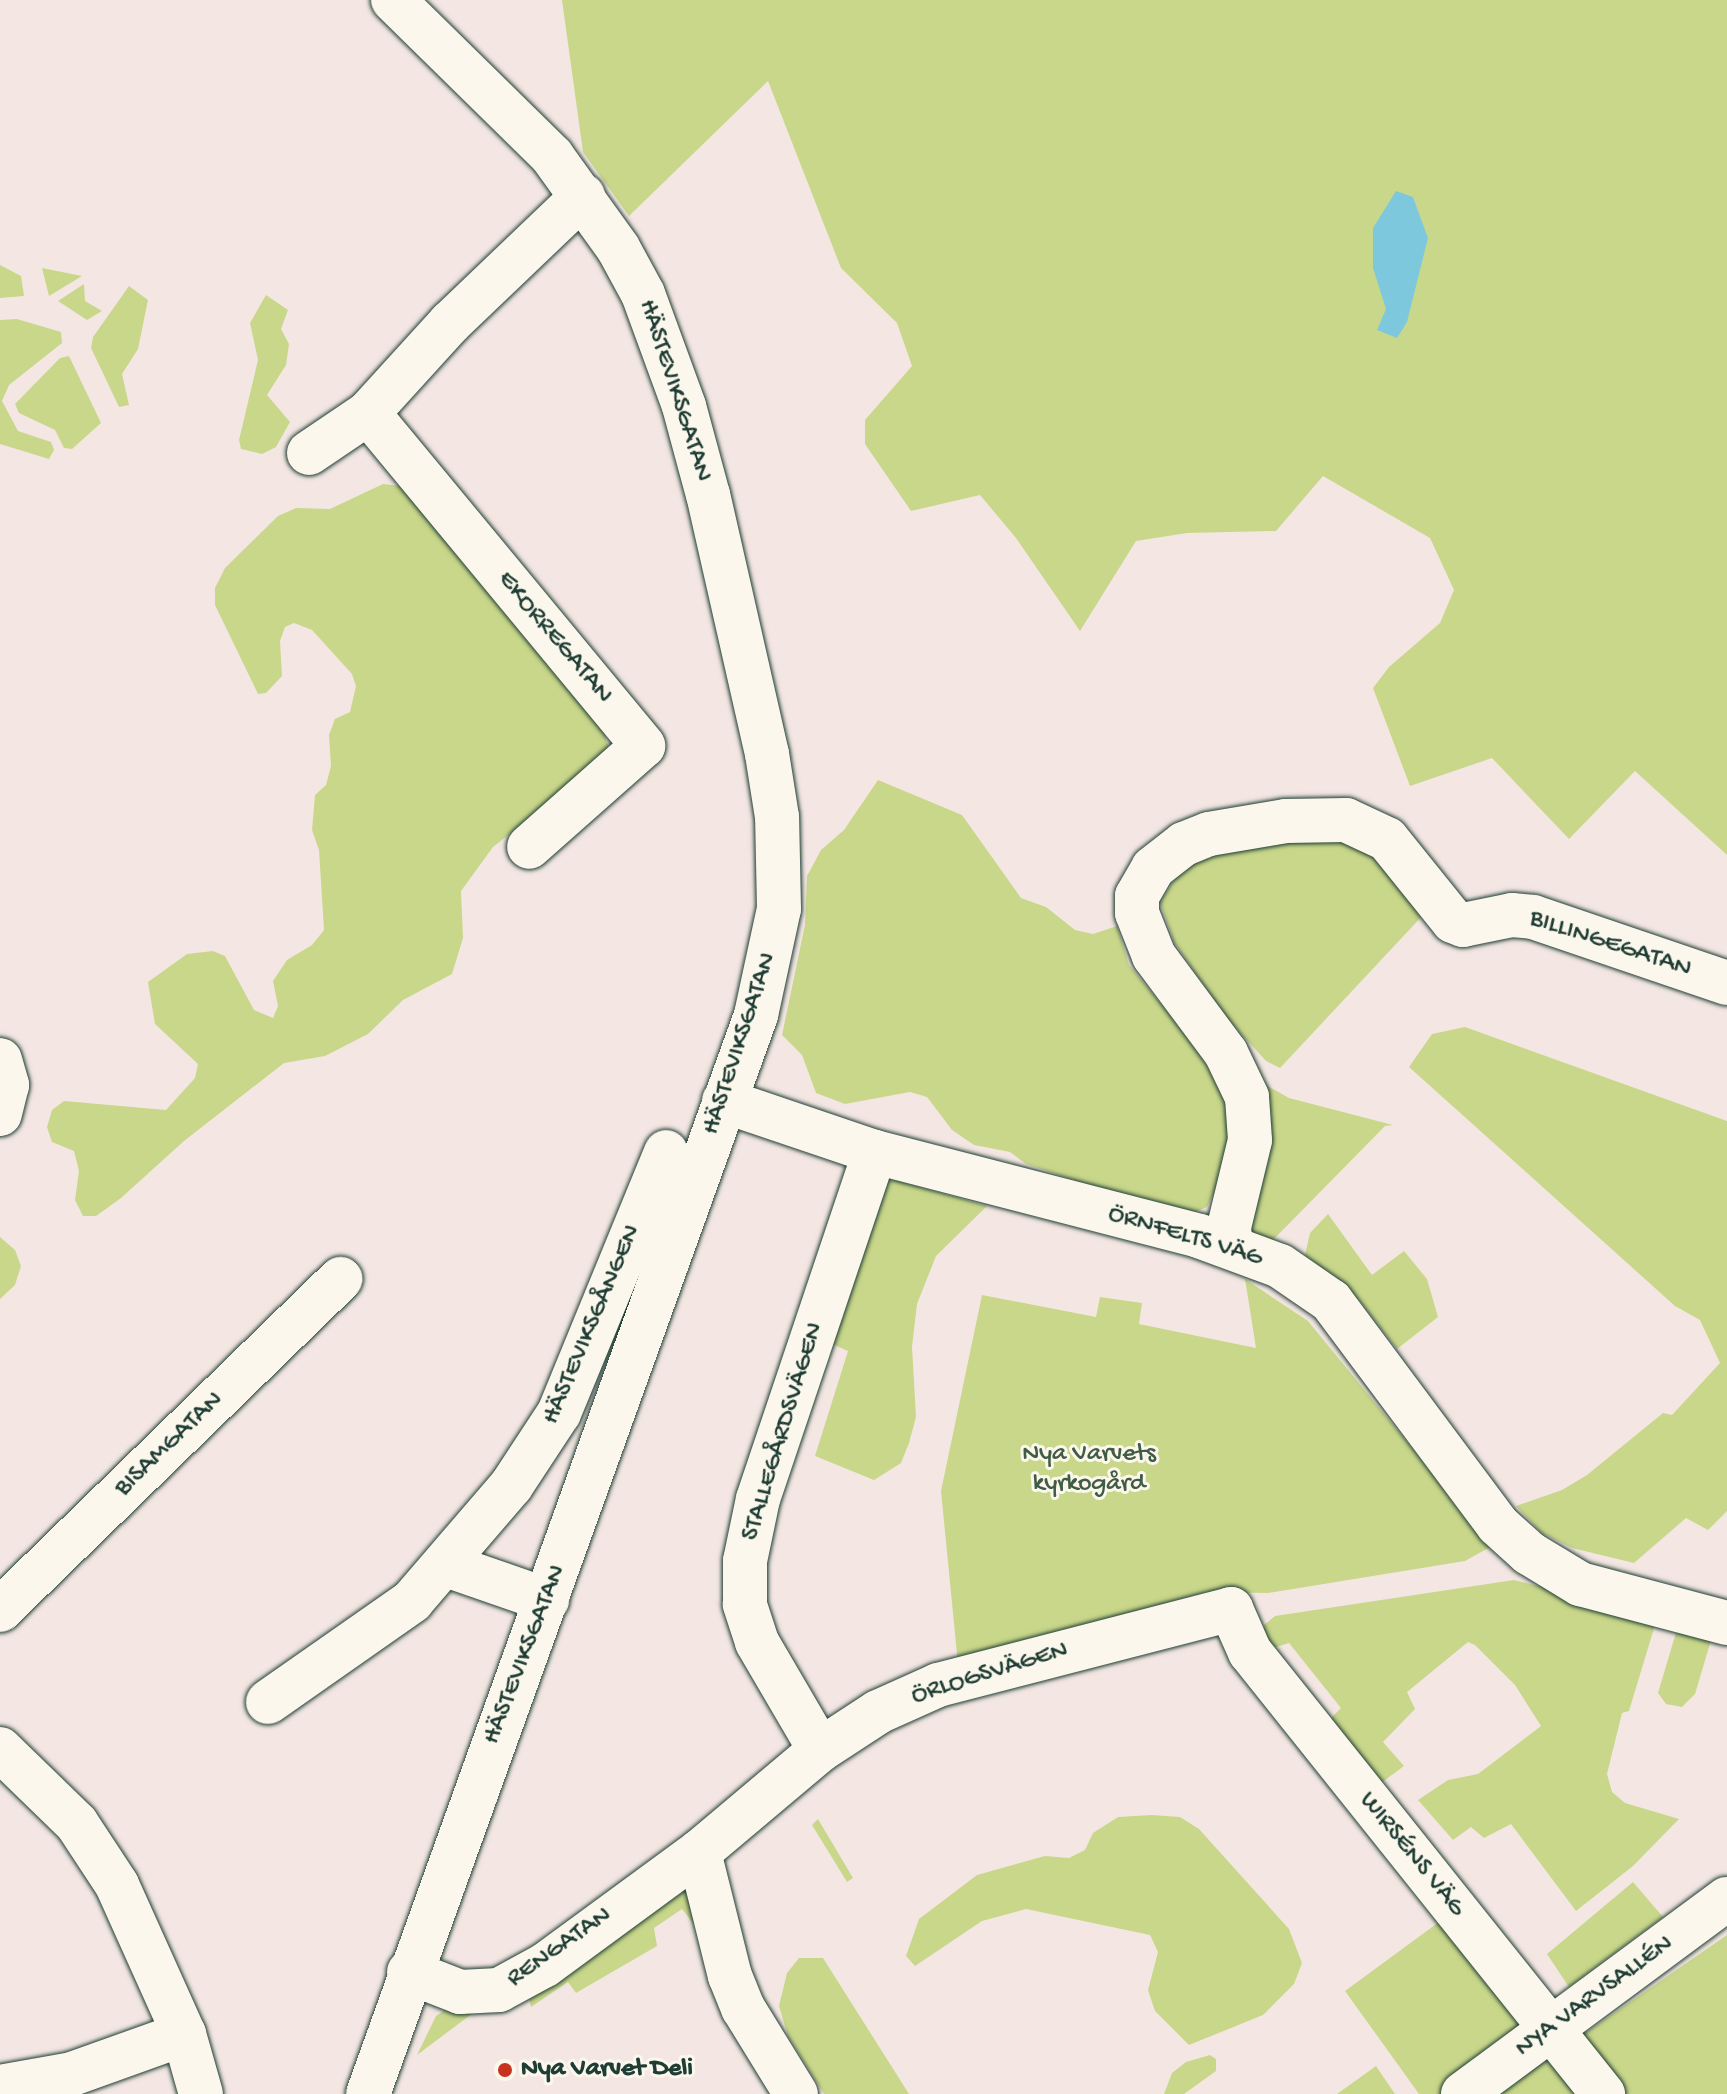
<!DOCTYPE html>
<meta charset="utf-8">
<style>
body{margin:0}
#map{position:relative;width:1727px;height:2094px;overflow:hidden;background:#f4e7e3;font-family:"Gochi Hand",sans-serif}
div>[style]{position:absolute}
.green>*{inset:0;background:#c9d78a}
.water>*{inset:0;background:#7dc8dd}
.roads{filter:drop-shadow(0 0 2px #1f3d34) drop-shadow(0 0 2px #1f3d34)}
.minor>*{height:44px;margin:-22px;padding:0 22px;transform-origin:22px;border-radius:22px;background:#fbf7ec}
.dots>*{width:22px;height:22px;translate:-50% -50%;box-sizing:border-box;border:4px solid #fbf7ec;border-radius:50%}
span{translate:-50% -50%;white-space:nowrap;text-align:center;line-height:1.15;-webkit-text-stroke:6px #fbf7ec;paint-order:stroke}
.street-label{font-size:26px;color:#1f3d34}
.park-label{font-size:26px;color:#415c45}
.poi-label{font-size:26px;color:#1f3d34;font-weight:700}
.left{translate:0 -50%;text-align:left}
</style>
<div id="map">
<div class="green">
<div style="clip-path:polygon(562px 0,1727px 0,1727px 855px,1635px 771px,1569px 839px,1492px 758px,1410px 786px,1373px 688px,1389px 667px,1440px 623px,1454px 590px,1430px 538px,1323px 476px,1276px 531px,1187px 533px,1136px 541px,1080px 631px,1016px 538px,980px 495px,911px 511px,865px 444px,865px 420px,912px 366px,897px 323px,841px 268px,768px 81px,629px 216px,583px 152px)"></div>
<div style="clip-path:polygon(0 265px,21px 276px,24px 296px,0 298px)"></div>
<div style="clip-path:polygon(42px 268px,82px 276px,49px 296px)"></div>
<div style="clip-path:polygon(84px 284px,85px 301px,102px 311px,87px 320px,58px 301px)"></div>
<div style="clip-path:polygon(129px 286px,148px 300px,138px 349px,122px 374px,129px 405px,119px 407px,91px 348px,93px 337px)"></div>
<div style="clip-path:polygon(266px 295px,288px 310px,281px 329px,289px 344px,286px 365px,267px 395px,290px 422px,276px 447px,262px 454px,241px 449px,239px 440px,258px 360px,250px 323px)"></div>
<div style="clip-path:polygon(17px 319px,61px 332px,62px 343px,9px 385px,2px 401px,18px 431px,51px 442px,54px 450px,49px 459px,0 444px,0 320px)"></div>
<div style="clip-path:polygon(69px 356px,101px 423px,72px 449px,64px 448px,55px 430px,19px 413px,15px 404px,60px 358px)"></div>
<div style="clip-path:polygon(383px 484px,401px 486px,603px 728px,608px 746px,602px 762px,493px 847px,461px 891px,463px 938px,452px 974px,403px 1000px,368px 1034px,325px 1056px,284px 1063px,184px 1141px,121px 1198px,96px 1216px,83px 1216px,75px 1200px,79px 1171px,74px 1151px,52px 1142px,47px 1127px,52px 1110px,64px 1101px,166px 1110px,195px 1078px,198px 1064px,155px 1024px,148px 982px,187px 954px,213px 951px,225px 956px,254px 1010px,273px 1018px,278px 1006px,273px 981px,287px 960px,312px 945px,324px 930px,319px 850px,312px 830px,315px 795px,326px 785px,331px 766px,329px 735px,335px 719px,350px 712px,356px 686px,352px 674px,312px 630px,294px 623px,285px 627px,280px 641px,282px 676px,266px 693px,258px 694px,215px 605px,215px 588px,225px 568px,278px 516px,296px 508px,330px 509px)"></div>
<div style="clip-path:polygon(878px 780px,962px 815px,1021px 898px,1046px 907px,1075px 930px,1093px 934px,1117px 926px,1129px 965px,1198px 1049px,1226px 1102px,1231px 1159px,1207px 1207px,1195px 1212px,1114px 1193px,1026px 1164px,1010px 1152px,974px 1145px,952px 1130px,927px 1097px,910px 1092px,845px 1104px,816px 1093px,802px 1055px,782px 1035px,805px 925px,807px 876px,821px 850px,844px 830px)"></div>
<div style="clip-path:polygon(1238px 838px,1369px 842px,1425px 913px,1280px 1068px,1266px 1061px,1226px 1017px,1174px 942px,1160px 902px,1181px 869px)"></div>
<div style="clip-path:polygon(1465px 1027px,1727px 1121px,1727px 1511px,1708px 1530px,1686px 1518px,1634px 1563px,1572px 1548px,1542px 1533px,1516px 1506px,1562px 1490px,1587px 1475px,1663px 1413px,1672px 1415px,1720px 1363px,1700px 1320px,1675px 1306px,1409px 1067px,1432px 1034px)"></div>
<div style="clip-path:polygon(1261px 1082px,1289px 1098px,1393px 1125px,1385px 1126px,1271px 1242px,1245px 1232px)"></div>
<div style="clip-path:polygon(895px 1180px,987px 1206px,936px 1256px,917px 1304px,912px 1347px,916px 1417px,909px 1443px,901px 1463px,874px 1480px,815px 1456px,848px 1351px,821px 1339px,882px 1184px)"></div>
<div style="clip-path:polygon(1328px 1214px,1372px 1275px,1404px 1251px,1427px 1279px,1438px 1317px,1397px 1349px,1358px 1299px,1305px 1255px,1310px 1233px)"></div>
<div style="clip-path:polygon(0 1237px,15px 1250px,21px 1266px,15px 1285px,0 1299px)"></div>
<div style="clip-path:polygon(1245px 1279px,1308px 1321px,1492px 1546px,1465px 1561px,1268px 1593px,1206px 1592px,958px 1664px,941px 1491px,982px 1295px,1096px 1317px,1100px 1297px,1142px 1303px,1139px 1324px,1256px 1348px)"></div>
<div style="clip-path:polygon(1514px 1580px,1658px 1615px,1629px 1711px,1622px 1713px,1607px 1774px,1612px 1792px,1625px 1803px,1679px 1819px,1633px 1866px,1576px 1911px,1511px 1824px,1484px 1838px,1471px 1827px,1453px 1840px,1418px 1800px,1448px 1780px,1478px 1774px,1541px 1726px,1515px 1685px,1475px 1645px,1468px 1642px,1407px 1692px,1415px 1709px,1383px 1742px,1404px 1766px,1373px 1789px,1325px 1724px,1341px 1708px,1289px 1643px,1273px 1648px,1264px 1638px,1264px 1625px,1275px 1616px)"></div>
<div style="clip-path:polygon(1677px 1629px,1712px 1637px,1695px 1694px,1682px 1707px,1666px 1704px,1658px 1693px)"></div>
<div style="clip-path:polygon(1152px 1815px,1180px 1817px,1199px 1829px,1289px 1929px,1302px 1963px,1294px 1984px,1263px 2015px,1189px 2045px,1155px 2011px,1148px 1990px,1158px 1952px,1150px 1935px,1026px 1909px,982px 1921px,915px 1966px,906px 1956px,919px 1919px,977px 1875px,1045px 1856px,1069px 1858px,1085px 1850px,1093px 1833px,1118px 1817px)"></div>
<div style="clip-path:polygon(818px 1819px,853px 1878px,847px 1882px,812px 1825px)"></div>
<div style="clip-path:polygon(1633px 1882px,1663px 1917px,1569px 1987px,1547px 1954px)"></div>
<div style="clip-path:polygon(685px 1884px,696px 1927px,682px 1909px,654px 1928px,657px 1946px,576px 1993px,568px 1982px,531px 2007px,529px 1999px,573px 1972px)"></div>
<div style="clip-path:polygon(1443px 1919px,1531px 2031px,1441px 2094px,1419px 2094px,1345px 1991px)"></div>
<div style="clip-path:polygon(1727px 1935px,1727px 2094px,1624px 2094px,1581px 2036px)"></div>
<div style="clip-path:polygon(799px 1958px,823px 1958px,909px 2094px,824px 2094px,788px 2036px,779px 2006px,787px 1973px)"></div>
<div style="clip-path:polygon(449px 2007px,477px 2010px,417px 2055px,436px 2016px)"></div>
<div style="clip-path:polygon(1545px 2047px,1583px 2094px,1479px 2094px)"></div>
<div style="clip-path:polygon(1210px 2055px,1216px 2059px,1216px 2071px,1184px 2094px,1164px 2094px,1172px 2073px,1186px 2062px)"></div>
<div style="clip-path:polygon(1376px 2066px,1395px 2094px,1337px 2094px)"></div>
</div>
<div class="water">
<div style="clip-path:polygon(1396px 191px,1413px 197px,1428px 238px,1407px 322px,1397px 338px,1377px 330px,1386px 309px,1373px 268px,1373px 228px)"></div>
</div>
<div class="roads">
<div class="minor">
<div style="left:368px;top:413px;width:432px;rotate:50.4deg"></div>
<div style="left:643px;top:746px;width:152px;rotate:138.5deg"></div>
<div style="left:309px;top:453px;width:71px;rotate:-34.1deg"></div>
<div style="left:368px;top:413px;width:122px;rotate:-47.7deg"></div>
<div style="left:450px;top:323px;width:184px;rotate:-43.7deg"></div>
<div style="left:0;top:1060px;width:26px;rotate:74deg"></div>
<div style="left:7px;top:1085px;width:30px;rotate:104deg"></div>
<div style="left:724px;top:1101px;width:159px;rotate:18.7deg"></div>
<div style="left:875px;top:1152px;width:335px;rotate:14.5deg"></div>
<div style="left:1199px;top:1236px;width:86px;rotate:20.3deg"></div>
<div style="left:1280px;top:1266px;width:62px;rotate:34.5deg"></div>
<div style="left:1331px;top:1301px;width:279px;rotate:53.3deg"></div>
<div style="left:1498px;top:1525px;width:42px;rotate:42.1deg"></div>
<div style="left:1529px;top:1553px;width:60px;rotate:31.3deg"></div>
<div style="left:1580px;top:1584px;width:152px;rotate:14.9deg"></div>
<div style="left:1231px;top:1247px;width:20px;rotate:-96deg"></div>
<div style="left:1229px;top:1227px;width:89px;rotate:-76.4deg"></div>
<div style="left:1250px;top:1140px;width:43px;rotate:-94deg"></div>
<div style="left:1247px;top:1097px;width:49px;rotate:-115.5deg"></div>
<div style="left:1226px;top:1053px;width:121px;rotate:-126.6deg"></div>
<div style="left:1154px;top:956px;width:46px;rotate:-111.6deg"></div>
<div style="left:1137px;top:913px;width:17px;rotate:-90deg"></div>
<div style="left:1137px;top:896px;width:32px;rotate:-60deg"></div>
<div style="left:1153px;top:868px;width:39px;rotate:-38deg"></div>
<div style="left:1184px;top:844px;width:27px;rotate:-22deg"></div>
<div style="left:1209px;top:834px;width:78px;rotate:-9.6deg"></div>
<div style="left:1286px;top:821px;width:60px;rotate:-1deg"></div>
<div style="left:1346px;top:820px;width:45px;rotate:24.9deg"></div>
<div style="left:1387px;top:839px;width:105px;rotate:51.2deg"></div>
<div style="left:1453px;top:921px;width:11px;rotate:22deg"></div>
<div style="left:1463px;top:925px;width:50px;rotate:-11.5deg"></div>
<div style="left:1512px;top:915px;width:21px;rotate:5deg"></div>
<div style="left:1533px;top:917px;width:205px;rotate:18.8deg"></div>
<div style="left:446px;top:1565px;width:107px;rotate:19.1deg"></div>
<div style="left:0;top:1610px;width:475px;rotate:-44.2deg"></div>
<div style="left:268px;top:1702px;width:176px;rotate:-35deg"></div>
<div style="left:412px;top:1601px;width:152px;rotate:-49.3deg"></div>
<div style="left:511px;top:1486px;width:87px;rotate:-56.7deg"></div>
<div style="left:559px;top:1413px;width:282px;rotate:-67.7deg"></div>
<div style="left:0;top:1749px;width:107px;rotate:44.2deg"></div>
<div style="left:77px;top:1824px;width:73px;rotate:56.7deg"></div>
<div style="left:117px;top:1885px;width:163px;rotate:65.8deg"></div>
<div style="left:184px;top:2034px;width:62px;rotate:74.2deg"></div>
<div style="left:820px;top:1750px;width:125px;rotate:-120.3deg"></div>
<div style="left:757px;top:1642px;width:40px;rotate:-108deg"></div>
<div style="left:745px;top:1604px;width:43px;rotate:-90deg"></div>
<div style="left:745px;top:1561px;width:63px;rotate:-78.2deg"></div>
<div style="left:758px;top:1499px;width:366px;rotate:-71.4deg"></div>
<div style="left:699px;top:1852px;width:128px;rotate:76deg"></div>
<div style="left:730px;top:1976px;width:35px;rotate:68deg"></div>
<div style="left:743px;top:2008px;width:101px;rotate:58.4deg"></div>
<div style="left:409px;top:1972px;width:55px;rotate:21.4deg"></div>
<div style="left:460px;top:1992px;width:39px;rotate:-3deg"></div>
<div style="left:499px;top:1990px;width:52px;rotate:-28.5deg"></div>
<div style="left:545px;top:1965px;width:191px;rotate:-36.3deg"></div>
<div style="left:699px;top:1852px;width:158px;rotate:-40.1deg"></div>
<div style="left:820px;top:1750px;width:69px;rotate:-33.2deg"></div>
<div style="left:878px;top:1712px;width:66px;rotate:-24.2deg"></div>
<div style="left:938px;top:1685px;width:303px;rotate:-14.5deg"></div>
<div style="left:1231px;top:1609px;width:47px;rotate:66.2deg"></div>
<div style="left:1250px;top:1652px;width:566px;rotate:51.39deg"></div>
<div style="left:0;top:2087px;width:73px;rotate:-10.2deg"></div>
<div style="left:72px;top:2074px;width:119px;rotate:-19.7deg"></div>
<div style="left:368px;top:2094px;width:1147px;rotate:-70.22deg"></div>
<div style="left:756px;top:1015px;width:108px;rotate:-77.8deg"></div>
<div style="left:779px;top:909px;width:92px;rotate:-91.2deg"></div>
<div style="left:777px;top:817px;width:64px;rotate:-99deg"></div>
<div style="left:767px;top:754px;width:266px;rotate:-102.8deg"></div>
<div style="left:708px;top:495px;width:92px;rotate:-105.1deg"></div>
<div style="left:684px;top:406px;width:119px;rotate:-110.1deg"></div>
<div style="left:643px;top:294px;width:52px;rotate:-118.5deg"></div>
<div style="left:618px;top:248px;width:113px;rotate:-125.7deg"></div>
<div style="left:552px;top:156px;width:223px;rotate:-135.5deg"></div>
<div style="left:1463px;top:2094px;width:328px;rotate:-36.5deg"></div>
</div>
</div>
<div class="dots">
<div style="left:505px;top:2070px;background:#c8321e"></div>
</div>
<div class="street-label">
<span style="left:674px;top:391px;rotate:72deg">HÄSTEVIKSGATAN</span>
<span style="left:554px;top:638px;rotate:50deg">EKORREGATAN</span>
<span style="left:1610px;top:945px;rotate:18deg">BILLINGEGATAN</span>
<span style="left:741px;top:1044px;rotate:-72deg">HÄSTEVIKSGATAN</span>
<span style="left:1185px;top:1237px;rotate:17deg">ÖRNFELTS VÄG</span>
<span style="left:593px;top:1325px;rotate:-67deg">HÄSTEVIKSGÅNGEN</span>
<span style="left:784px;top:1432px;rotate:-73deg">STALLEGÅRDSVÄGEN</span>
<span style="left:170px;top:1445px;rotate:-44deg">BISAMGATAN</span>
<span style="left:526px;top:1655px;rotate:-69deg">HÄSTEVIKSGATAN</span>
<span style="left:990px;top:1674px;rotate:-17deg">ÖRLOGSVÄGEN</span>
<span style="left:1411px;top:1855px;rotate:51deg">WIRSÉNS VÄG</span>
<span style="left:560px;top:1948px;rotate:-35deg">RENGATAN</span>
<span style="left:1595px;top:1997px;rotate:-36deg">NYA VARVSALLÉN</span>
</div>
<div class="park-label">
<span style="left:1089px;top:1470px">Nya Varvets<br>kyrkogård</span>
</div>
<div class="poi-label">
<span class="left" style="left:521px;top:2070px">Nya Varvet Deli</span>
</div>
</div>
